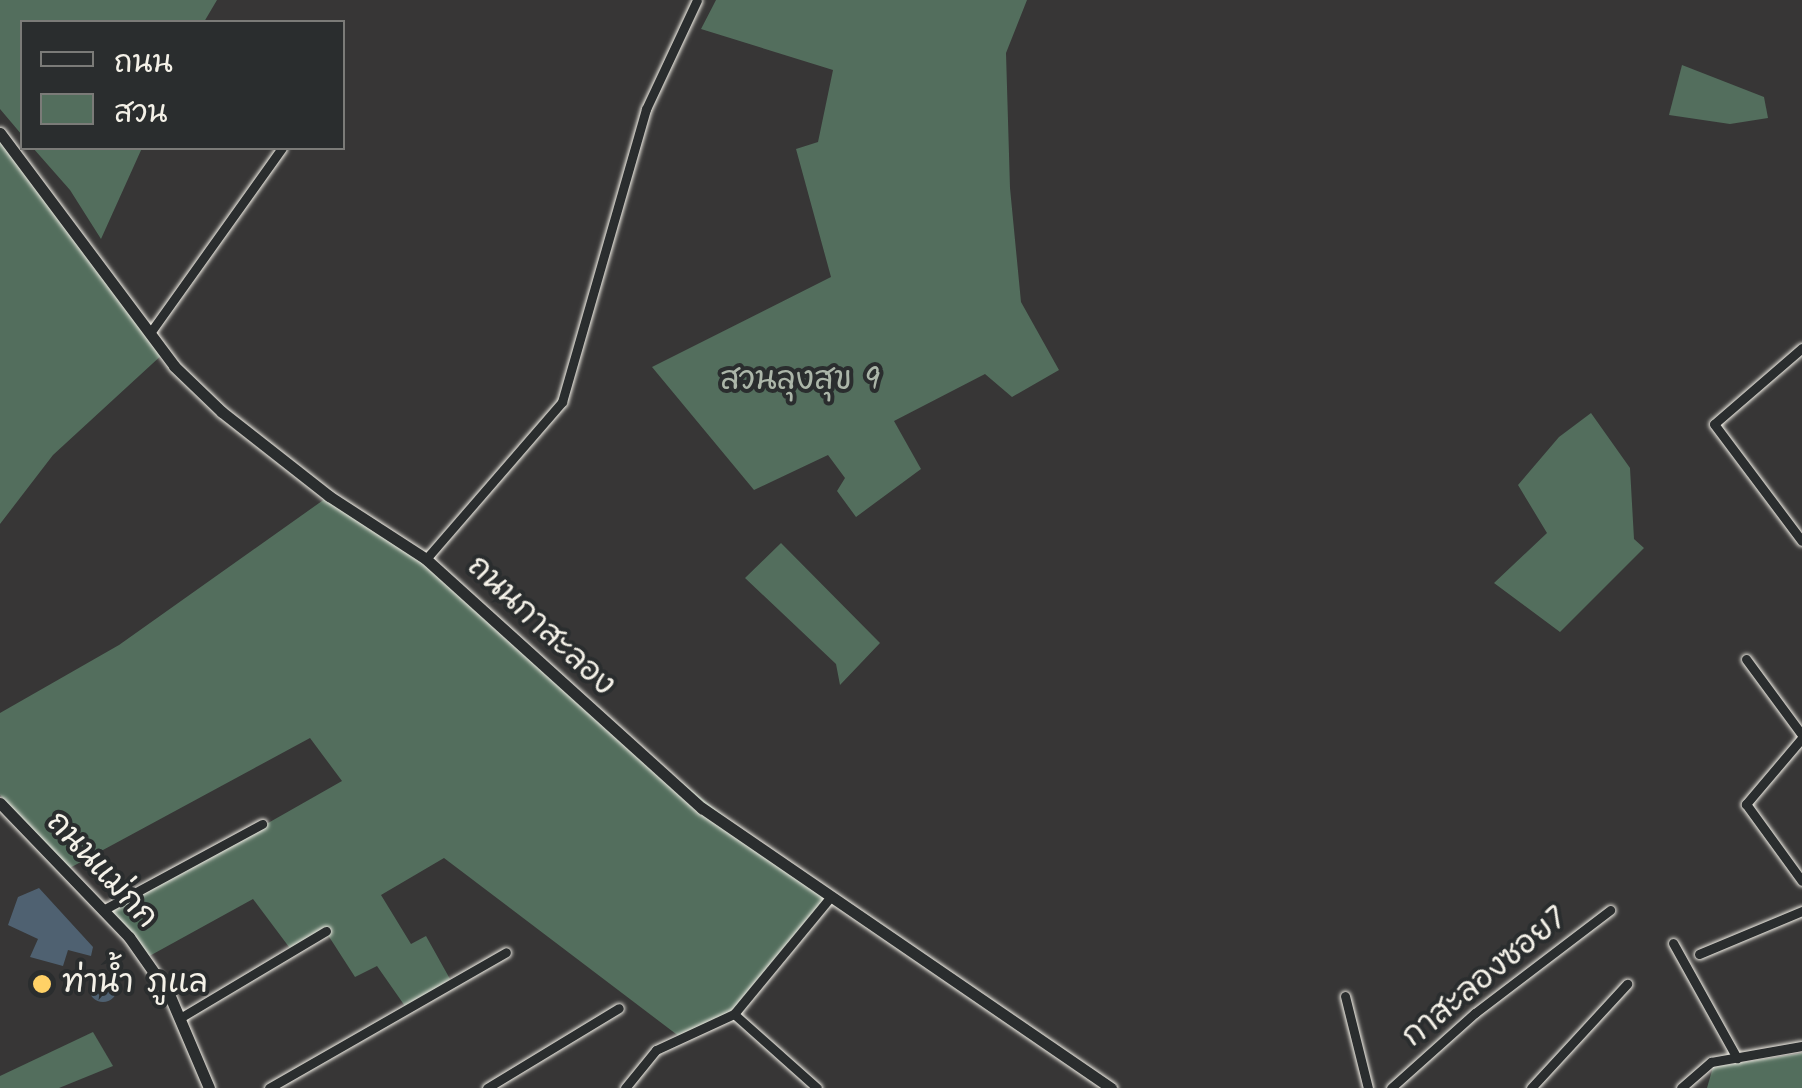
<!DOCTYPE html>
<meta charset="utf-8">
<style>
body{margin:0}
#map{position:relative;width:1802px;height:1088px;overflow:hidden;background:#373636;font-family:Kalam,"Playpen Sans Thai",sans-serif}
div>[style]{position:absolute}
.green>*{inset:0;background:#536e5d}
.water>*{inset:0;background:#4f6171}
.round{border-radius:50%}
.roads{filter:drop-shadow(0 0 2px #f4f1e8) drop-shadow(0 0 2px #f4f1e8)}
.minor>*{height:9px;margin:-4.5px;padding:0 4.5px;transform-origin:4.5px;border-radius:4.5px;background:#2a2d2e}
.tertiary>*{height:11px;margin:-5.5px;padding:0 5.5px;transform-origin:5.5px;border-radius:5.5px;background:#2a2d2e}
.dots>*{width:28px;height:28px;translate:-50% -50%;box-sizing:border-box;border:5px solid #2a2d2e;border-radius:50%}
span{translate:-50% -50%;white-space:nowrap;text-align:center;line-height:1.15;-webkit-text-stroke:8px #2a2d2e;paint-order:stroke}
.park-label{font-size:32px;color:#acb6a9}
.street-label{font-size:32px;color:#f4f1e8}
.poi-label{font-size:32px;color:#f4f1e8}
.left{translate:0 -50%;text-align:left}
.legend{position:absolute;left:20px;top:20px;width:325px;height:130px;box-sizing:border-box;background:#2a2d2e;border:2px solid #7b7b78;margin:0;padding:12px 18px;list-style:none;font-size:30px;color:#f4f1e8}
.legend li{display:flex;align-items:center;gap:20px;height:50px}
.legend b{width:50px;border:2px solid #7b7b78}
</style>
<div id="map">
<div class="green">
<div style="clip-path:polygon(0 0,217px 0,204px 22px,22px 22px,22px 135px,0 109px)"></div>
<div style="clip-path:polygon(716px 0,1027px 0,1006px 53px,1010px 188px,1021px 302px,1059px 370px,1012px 397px,985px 374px,894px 421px,921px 469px,856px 517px,837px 491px,845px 478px,828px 455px,754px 490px,652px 367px,831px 277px,796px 149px,818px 142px,833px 70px,701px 29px)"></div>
<div style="clip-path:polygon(1682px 65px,1764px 97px,1768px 118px,1730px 124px,1669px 115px)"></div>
<div style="clip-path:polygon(0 133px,164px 353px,53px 455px,0 524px)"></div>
<div style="clip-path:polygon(33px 148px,142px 148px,101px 239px,70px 190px)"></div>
<div style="clip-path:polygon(1591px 413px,1630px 468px,1634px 539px,1644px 548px,1560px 632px,1494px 583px,1547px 533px,1518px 485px,1559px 437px)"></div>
<div style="clip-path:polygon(329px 496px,426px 559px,555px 680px,828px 900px,734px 1014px,680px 1037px,444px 858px,381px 895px,411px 944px,426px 936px,450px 979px,407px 1009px,377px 966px,355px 977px,326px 932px,292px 951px,253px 899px,144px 959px,108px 914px,342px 781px,310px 738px,66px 870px,0 795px,0 713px,119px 645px)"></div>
<div style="clip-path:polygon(781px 543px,880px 643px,840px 685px,836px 664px,745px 578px)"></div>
<div style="clip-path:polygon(93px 1032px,113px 1066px,59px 1088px,0 1088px,0 1076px)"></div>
<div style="clip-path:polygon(1802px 1053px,1802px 1088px,1707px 1088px,1713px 1067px)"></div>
</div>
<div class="water">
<div style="clip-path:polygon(39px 888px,93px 947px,91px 956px,68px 950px,63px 966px,30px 957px,38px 939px,8px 925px,18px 897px)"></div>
<div class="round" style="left:89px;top:974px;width:28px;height:28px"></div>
</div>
<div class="roads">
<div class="minor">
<div style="left:150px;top:333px;width:227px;rotate:-54.5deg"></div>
<div style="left:1802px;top:348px;width:116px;rotate:139.2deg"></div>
<div style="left:1714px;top:424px;width:146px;rotate:53.1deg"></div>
<div style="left:426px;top:559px;width:208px;rotate:-49.1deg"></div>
<div style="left:562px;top:402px;width:305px;rotate:-74deg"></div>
<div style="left:646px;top:109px;width:120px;rotate:-64.9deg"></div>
<div style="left:1746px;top:659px;width:94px;rotate:53.6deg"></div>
<div style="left:1802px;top:738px;width:87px;rotate:130.3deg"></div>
<div style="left:1746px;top:804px;width:95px;rotate:54deg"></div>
<div style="left:103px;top:910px;width:181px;rotate:-28.4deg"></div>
<div style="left:1673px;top:943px;width:132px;rotate:60.9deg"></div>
<div style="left:1699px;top:954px;width:112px;rotate:-22.7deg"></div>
<div style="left:1345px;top:996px;width:95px;rotate:76deg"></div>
<div style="left:734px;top:1014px;width:111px;rotate:41.7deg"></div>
<div style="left:180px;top:1018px;width:170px;rotate:-30.8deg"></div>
<div style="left:269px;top:1088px;width:273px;rotate:-29.8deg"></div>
<div style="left:487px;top:1088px;width:154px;rotate:-31.2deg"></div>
<div style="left:625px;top:1088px;width:49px;rotate:-50.8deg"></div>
<div style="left:656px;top:1050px;width:86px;rotate:-24.8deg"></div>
<div style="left:734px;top:1014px;width:148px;rotate:-50.5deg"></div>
<div style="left:1391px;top:1088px;width:113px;rotate:-41.8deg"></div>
<div style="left:1475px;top:1013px;width:170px;rotate:-37.3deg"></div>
<div style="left:1531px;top:1088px;width:142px;rotate:-47.3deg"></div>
<div style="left:1681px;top:1088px;width:40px;rotate:-41deg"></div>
<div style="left:1711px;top:1062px;width:92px;rotate:-10deg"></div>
</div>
<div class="tertiary">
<div style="left:0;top:133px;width:291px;rotate:53.2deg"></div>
<div style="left:174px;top:366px;width:66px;rotate:43.8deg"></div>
<div style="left:222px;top:412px;width:136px;rotate:38.1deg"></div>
<div style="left:329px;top:496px;width:116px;rotate:33deg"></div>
<div style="left:426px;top:559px;width:372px;rotate:42.1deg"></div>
<div style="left:702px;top:808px;width:496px;rotate:34.4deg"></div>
<div style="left:0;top:803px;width:186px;rotate:46.1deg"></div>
<div style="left:129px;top:937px;width:70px;rotate:54.9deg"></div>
<div style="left:169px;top:994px;width:102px;rotate:66.9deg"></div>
</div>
</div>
<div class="dots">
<div style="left:42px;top:984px;background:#ffd166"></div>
</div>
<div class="park-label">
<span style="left:800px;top:381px">สวนลุงสุข 9</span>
</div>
<div class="street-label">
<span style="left:540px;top:627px;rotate:43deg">ถนนกาสะลอง</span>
<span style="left:101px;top:871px;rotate:47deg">ถนนแม่กก</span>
<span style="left:1485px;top:979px;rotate:-39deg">กาสะลองซอย7</span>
</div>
<div class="poi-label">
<span class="left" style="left:62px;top:984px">ท่าน้ำ ภูแล</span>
</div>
<ul class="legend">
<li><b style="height:12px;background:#2a2d2e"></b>ถนน</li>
<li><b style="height:28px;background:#536e5d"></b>สวน</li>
</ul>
</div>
